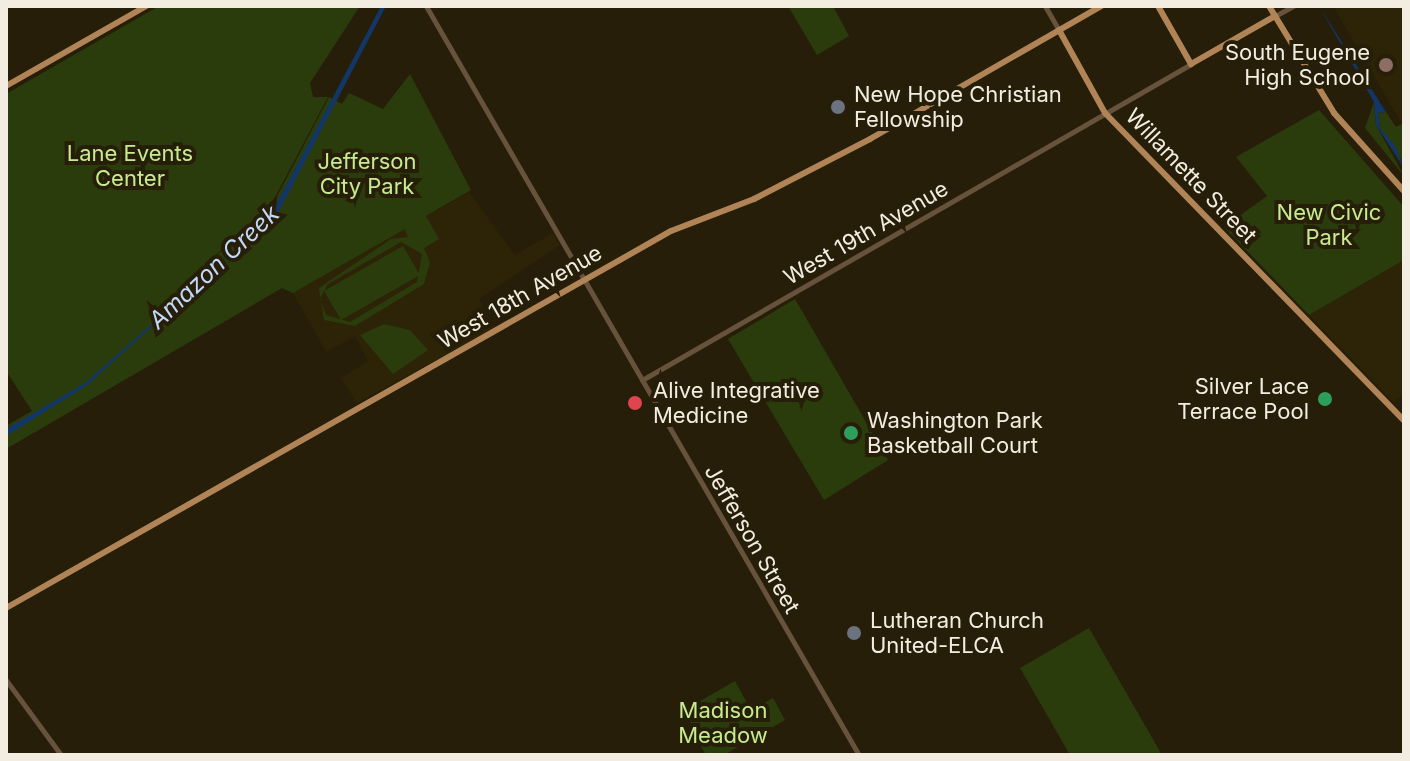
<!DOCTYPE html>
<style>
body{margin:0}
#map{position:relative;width:1410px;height:761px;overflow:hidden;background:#261e09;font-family:Inter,sans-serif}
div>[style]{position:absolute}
.built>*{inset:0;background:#2d2306}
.green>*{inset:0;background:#2b3c0c}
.water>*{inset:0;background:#113667}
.minor>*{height:5px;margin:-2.5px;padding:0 2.5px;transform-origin:2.5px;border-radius:2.5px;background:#67523c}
.major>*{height:6px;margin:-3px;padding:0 3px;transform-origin:3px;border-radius:3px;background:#b08457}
.dots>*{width:22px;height:22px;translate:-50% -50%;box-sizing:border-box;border:4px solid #261e09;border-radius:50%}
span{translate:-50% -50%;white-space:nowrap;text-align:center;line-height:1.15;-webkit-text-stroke:8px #261e09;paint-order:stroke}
.poi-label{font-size:22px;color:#f2ede0}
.right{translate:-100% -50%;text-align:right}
.left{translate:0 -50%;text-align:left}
.park-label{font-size:22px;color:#c6ec8e}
.street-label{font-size:22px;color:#f2ede0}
.water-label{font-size:24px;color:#c2d9f8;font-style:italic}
.frame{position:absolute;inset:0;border:8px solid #f2ede0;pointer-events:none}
</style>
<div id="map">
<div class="built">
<div style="clip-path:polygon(1333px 6px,1404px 6px,1404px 123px,1402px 124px)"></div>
<div style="clip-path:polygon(469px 192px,515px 255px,553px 233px,560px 245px,479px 299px,495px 328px,357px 403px,341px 378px,368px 361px,355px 336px,326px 352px,293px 293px)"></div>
<div style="clip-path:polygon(1404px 260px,1404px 395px,1393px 402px,1309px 315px)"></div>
</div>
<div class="green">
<div style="clip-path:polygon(evenodd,159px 6px,360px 6px,310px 83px,313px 97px,328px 97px,272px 203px,135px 329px,273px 204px,329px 97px,342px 104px,349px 93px,383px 109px,410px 74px,471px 190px,426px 216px,439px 239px,424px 248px,430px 263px,424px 284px,355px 326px,324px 320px,319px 288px,391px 239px,408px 237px,405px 229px,293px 293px,282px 288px,6px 449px,6px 426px,32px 411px,6px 371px,6px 94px,159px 6px,401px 242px,422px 254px,417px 282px,350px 322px,326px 315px,320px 299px,328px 284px,401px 242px)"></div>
<div style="clip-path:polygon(788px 6px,833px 6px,849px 36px,817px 55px)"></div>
<div style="clip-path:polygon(1374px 102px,1376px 125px,1404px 176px,1365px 128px)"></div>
<div style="clip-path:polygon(1319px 110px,1404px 207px,1404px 260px,1309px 315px,1224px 227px,1267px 196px,1236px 157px)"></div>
<div style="clip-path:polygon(1386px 112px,1396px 127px,1404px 123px,1404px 164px,1380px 128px,1378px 113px)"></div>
<div style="clip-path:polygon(403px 246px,420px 275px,341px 320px,324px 291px)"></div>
<div style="clip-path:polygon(795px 299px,888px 460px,824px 500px,728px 339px)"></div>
<div style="clip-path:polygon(384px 324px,410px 330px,428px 350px,393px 374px,360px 335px)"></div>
<div style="clip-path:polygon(1089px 628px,1162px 755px,1070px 755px,1020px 668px)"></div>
<div style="clip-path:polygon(735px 681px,751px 710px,773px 698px,785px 720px,724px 755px,706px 755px,681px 712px)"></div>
</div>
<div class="water">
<div style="clip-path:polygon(381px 6px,386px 6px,278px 213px,86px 386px,6px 436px,6px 429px,85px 383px,267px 222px)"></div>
<div style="clip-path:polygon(1319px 6px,1386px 112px,1378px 113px,1380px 128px,1395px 146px,1404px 168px,1376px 125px,1374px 102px)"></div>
</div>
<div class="minor">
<div style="left:426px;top:6px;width:865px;rotate:59.97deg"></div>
<div style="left:1045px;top:6px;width:28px;rotate:60deg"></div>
<div style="left:1275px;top:16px;width:21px;rotate:-29deg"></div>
<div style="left:642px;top:380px;width:633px;rotate:-29.92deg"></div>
<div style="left:6px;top:680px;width:93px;rotate:53.7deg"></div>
</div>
<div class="major">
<div style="left:1158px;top:6px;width:67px;rotate:60.4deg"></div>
<div style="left:1191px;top:64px;width:97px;rotate:-29.7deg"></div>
<div style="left:1269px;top:6px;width:125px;rotate:58.7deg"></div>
<div style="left:1334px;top:113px;width:105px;rotate:48.1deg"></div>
<div style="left:1059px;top:30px;width:95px;rotate:61deg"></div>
<div style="left:1105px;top:113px;width:429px;rotate:45.8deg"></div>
<div style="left:6px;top:86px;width:161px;rotate:-29.7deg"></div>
<div style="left:6px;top:608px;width:764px;rotate:-29.55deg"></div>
<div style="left:671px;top:231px;width:89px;rotate:-21.1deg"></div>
<div style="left:754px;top:199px;width:131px;rotate:-27.3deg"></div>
<div style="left:870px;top:139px;width:267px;rotate:-29.9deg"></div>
</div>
<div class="dots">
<div style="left:1386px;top:65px;background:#8d6e63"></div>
<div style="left:838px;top:107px;background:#6b7280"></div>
<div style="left:1325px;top:399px;background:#2e9e5b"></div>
<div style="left:635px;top:403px;background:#e0444e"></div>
<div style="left:851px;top:433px;background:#2e9e5b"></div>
<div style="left:854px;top:633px;background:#6b7280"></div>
</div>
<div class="poi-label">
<span class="right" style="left:1370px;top:65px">South Eugene<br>High School</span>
<span class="left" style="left:854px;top:107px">New Hope Christian<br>Fellowship</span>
<span class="right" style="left:1309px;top:399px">Silver Lace<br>Terrace Pool</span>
<span class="left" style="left:653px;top:403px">Alive Integrative<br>Medicine</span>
<span class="left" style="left:867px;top:433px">Washington Park<br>Basketball Court</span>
<span class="left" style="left:870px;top:633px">Lutheran Church<br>United-ELCA</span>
</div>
<div class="park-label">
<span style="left:130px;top:166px">Lane Events<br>Center</span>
<span style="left:367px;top:174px">Jefferson<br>City Park</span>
<span style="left:1329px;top:225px">New Civic<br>Park</span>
<span style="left:723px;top:723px">Madison<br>Meadow</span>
</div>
<div class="street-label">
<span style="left:1191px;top:176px;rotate:46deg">Willamette Street</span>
<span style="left:866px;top:233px;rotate:-30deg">West 19th Avenue</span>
<span style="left:520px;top:297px;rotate:-30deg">West 18th Avenue</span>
<span style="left:752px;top:539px;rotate:60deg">Jefferson Street</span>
</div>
<div class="water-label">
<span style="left:214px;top:267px;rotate:-43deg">Amazon Creek</span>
</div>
<div class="frame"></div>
</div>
